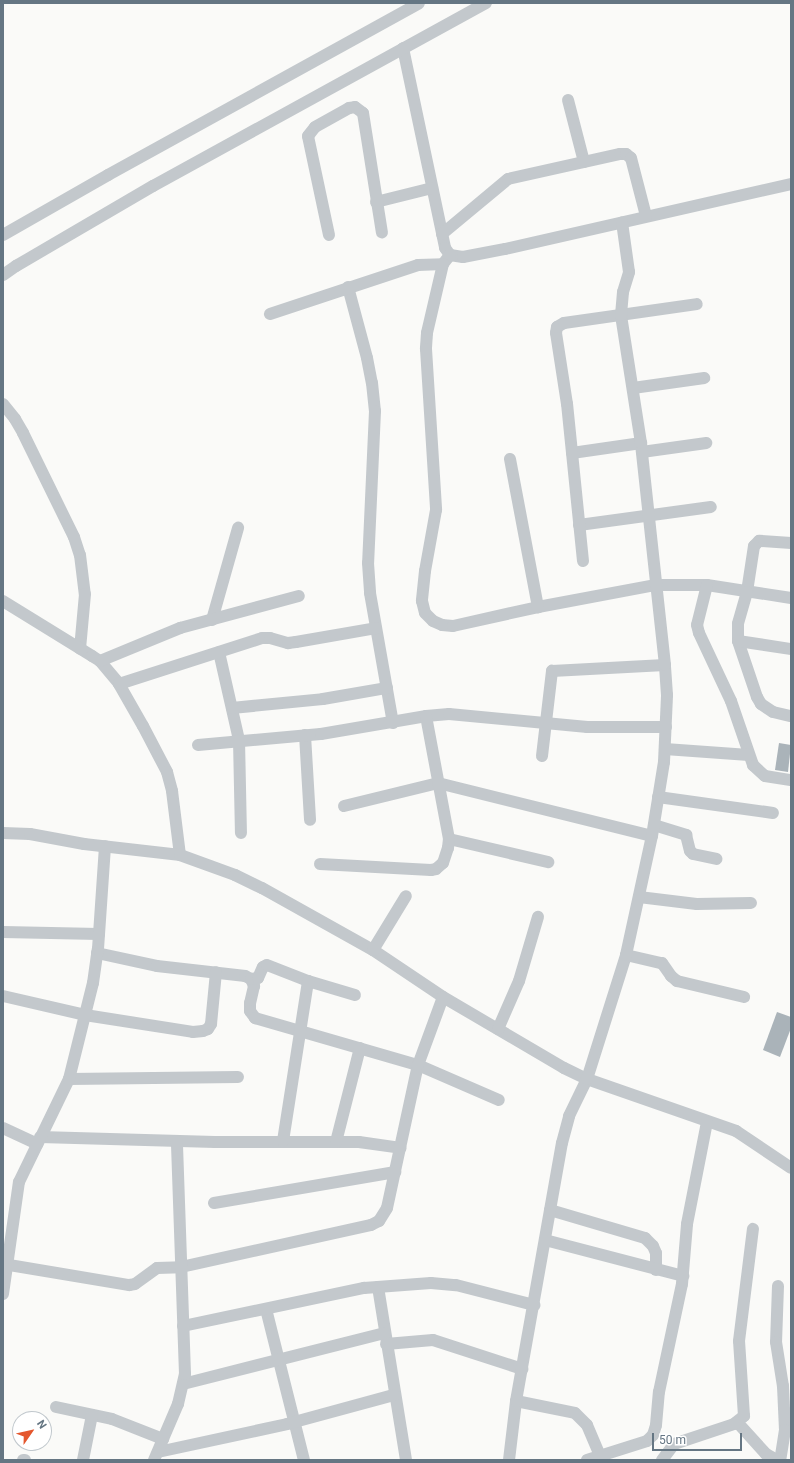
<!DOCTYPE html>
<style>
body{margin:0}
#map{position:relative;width:794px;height:1463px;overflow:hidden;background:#fafaf8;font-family:Roboto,sans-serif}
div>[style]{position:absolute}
.building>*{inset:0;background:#aab3b9}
.street>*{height:12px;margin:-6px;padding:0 6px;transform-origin:6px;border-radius:6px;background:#c3c8cc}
span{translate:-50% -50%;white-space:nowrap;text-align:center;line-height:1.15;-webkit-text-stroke:4px #fff;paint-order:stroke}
.frame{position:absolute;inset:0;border:4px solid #657683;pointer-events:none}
.north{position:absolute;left:12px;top:1411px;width:40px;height:40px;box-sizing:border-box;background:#fff;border:1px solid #c1c8cd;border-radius:50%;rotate:56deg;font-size:11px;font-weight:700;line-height:16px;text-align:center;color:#657683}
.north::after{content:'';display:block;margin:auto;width:14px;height:18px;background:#e4572e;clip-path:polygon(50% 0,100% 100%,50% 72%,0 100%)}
.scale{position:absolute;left:652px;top:1433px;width:90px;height:18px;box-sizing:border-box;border:2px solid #657683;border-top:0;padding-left:5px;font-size:12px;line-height:14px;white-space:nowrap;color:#657683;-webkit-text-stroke:3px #fff;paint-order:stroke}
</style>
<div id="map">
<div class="building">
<div style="clip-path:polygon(779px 743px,791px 745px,788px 772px,775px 770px)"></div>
<div style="clip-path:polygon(777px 1012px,791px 1017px,791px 1028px,780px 1057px,763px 1050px)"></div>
</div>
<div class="street">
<div style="left:403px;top:48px;width:204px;rotate:78.1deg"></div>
<div style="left:445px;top:248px;width:9px;rotate:54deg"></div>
<div style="left:450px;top:255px;width:13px;rotate:9deg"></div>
<div style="left:463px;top:257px;width:43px;rotate:-10.8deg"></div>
<div style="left:505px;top:249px;width:293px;rotate:-12.8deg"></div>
<div style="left:568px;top:100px;width:64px;rotate:75.5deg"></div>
<div style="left:376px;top:202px;width:58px;rotate:-14deg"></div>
<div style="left:442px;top:234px;width:86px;rotate:-39.8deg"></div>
<div style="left:508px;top:179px;width:115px;rotate:-12.6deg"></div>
<div style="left:620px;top:154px;width:6px"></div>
<div style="left:626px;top:154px;width:6px;rotate:39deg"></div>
<div style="left:631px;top:158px;width:60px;rotate:75.5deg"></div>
<div style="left:3px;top:235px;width:121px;rotate:-29.7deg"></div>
<div style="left:108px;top:175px;width:355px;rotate:-28.9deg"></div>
<div style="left:329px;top:235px;width:101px;rotate:-102deg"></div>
<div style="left:308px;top:136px;width:11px;rotate:-52deg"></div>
<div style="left:315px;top:127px;width:39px;rotate:-29deg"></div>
<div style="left:349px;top:108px;width:6px;rotate:-9deg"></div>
<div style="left:355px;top:107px;width:10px;rotate:37deg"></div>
<div style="left:363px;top:113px;width:121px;rotate:81deg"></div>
<div style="left:450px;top:255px;width:11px;rotate:128deg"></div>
<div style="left:443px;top:264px;width:71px;rotate:103.1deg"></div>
<div style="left:427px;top:333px;width:16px;rotate:94deg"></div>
<div style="left:426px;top:349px;width:161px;rotate:86.4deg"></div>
<div style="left:436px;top:510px;width:62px;rotate:100.2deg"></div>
<div style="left:425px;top:571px;width:30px;rotate:96deg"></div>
<div style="left:422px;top:601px;width:12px;rotate:76deg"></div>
<div style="left:425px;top:613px;width:11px;rotate:45deg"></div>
<div style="left:433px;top:621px;width:10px;rotate:24deg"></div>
<div style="left:442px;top:625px;width:11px;rotate:5deg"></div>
<div style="left:453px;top:626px;width:87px;rotate:-12.6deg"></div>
<div style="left:538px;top:607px;width:120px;rotate:-10.6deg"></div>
<div style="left:656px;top:585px;width:51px"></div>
<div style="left:707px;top:585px;width:85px;rotate:8.8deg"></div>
<div style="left:3px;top:275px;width:16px;rotate:-35deg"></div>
<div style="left:16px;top:266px;width:159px;rotate:-30.3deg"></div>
<div style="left:153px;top:186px;width:380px;rotate:-28.8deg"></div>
<div style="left:348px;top:287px;width:73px;rotate:75deg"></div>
<div style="left:367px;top:358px;width:25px;rotate:79deg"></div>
<div style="left:372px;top:383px;width:28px;rotate:84deg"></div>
<div style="left:375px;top:411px;width:152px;rotate:92.6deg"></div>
<div style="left:368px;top:563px;width:30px;rotate:86deg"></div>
<div style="left:370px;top:593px;width:132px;rotate:80deg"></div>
<div style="left:270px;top:314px;width:156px;rotate:-18.3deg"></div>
<div style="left:418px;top:265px;width:25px;rotate:-2deg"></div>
<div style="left:633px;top:388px;width:72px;rotate:-8deg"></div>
<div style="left:3px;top:404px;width:19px;rotate:51deg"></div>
<div style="left:15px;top:419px;width:16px;rotate:60deg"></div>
<div style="left:23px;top:433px;width:116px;rotate:63.9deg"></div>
<div style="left:74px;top:537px;width:19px;rotate:72deg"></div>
<div style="left:80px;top:555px;width:39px;rotate:83deg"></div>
<div style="left:85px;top:594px;width:55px;rotate:95.2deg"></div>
<div style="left:642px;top:452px;width:65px;rotate:-8deg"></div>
<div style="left:572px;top:453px;width:70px;rotate:-8.2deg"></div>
<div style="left:510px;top:459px;width:151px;rotate:79.3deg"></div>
<div style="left:579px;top:525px;width:133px;rotate:-7.8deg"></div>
<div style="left:791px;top:543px;width:32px;rotate:-176deg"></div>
<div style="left:759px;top:541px;width:7px;rotate:135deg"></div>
<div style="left:754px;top:546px;width:47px;rotate:98.7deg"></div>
<div style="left:747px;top:592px;width:33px;rotate:106deg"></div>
<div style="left:738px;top:624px;width:17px;rotate:90deg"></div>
<div style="left:738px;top:641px;width:59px;rotate:71.3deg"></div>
<div style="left:757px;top:697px;width:8px;rotate:60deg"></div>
<div style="left:761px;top:704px;width:14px;rotate:34deg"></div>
<div style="left:773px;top:712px;width:18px;rotate:13deg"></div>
<div style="left:583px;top:561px;width:158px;rotate:-95.8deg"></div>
<div style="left:567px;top:404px;width:72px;rotate:-98.8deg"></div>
<div style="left:556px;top:333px;width:6px;rotate:-81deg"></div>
<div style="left:557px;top:327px;width:8px;rotate:-30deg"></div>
<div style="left:564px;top:323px;width:134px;rotate:-8.1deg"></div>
<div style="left:707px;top:585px;width:41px;rotate:104deg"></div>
<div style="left:697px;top:625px;width:8px;rotate:76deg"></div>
<div style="left:699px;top:633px;width:75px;rotate:64.8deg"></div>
<div style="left:731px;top:701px;width:68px;rotate:71deg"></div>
<div style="left:753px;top:765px;width:16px;rotate:43deg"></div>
<div style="left:765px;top:776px;width:26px;rotate:9deg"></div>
<div style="left:3px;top:601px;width:105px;rotate:31.7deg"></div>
<div style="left:92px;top:656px;width:9px;rotate:32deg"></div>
<div style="left:100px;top:661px;width:30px;rotate:50deg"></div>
<div style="left:119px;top:684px;width:48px;rotate:60.3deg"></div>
<div style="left:143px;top:726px;width:52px;rotate:62.4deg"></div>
<div style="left:167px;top:772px;width:20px;rotate:75deg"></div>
<div style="left:172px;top:791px;width:64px;rotate:82.9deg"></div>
<div style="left:212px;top:620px;width:96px;rotate:-74.2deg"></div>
<div style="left:738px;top:641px;width:54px;rotate:8.6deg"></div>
<div style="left:219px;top:652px;width:90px;rotate:77.2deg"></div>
<div style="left:239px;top:740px;width:93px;rotate:88.8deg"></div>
<div style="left:100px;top:661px;width:87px;rotate:-22.4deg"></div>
<div style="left:180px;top:628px;width:123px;rotate:-15.1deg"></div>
<div style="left:119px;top:684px;width:150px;rotate:-17.8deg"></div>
<div style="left:262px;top:638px;width:8px"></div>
<div style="left:270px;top:638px;width:19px;rotate:16deg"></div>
<div style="left:288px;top:643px;width:8px;rotate:-7deg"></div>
<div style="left:296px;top:642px;width:81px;rotate:-9.9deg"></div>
<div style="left:232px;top:708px;width:91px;rotate:-5.6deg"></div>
<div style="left:323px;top:699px;width:65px;rotate:-9.8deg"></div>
<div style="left:305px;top:735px;width:85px;rotate:86.6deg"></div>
<div style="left:198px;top:745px;width:123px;rotate:-5.1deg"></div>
<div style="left:321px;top:734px;width:107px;rotate:-9.7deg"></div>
<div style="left:426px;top:716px;width:23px;rotate:-5deg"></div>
<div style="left:449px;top:714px;width:139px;rotate:5.4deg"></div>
<div style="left:587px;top:727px;width:79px"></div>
<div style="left:665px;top:749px;width:84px;rotate:4.1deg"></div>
<div style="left:542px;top:756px;width:86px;rotate:-83.3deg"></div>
<div style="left:552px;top:671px;width:113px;rotate:-3deg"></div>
<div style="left:658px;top:797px;width:116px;rotate:7.9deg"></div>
<div style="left:344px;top:806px;width:97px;rotate:-13.7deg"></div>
<div style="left:438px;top:783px;width:220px;rotate:13.9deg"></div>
<div style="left:654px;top:825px;width:34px;rotate:17deg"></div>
<div style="left:686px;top:835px;width:16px;rotate:76deg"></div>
<div style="left:690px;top:851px;width:4px;rotate:45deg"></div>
<div style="left:693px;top:854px;width:24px;rotate:12deg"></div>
<div style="left:3px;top:833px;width:27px;rotate:2deg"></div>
<div style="left:30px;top:834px;width:55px;rotate:10.5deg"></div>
<div style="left:84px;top:844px;width:97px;rotate:6.5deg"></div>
<div style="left:180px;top:855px;width:59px;rotate:20deg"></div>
<div style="left:235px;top:875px;width:30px;rotate:26deg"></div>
<div style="left:262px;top:888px;width:127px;rotate:29.2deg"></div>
<div style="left:373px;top:950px;width:84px;rotate:33.9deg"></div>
<div style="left:443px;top:997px;width:140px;rotate:30.4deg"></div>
<div style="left:564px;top:1068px;width:25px;rotate:26deg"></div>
<div style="left:587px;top:1079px;width:158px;rotate:19.2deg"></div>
<div style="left:736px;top:1131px;width:66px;rotate:33.9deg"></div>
<div style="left:449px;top:839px;width:102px;rotate:13.1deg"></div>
<div style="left:320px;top:864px;width:111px;rotate:3.1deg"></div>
<div style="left:431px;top:870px;width:5px;rotate:-11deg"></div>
<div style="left:436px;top:869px;width:9px;rotate:-41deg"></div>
<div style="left:443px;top:863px;width:16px;rotate:-72deg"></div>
<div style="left:448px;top:848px;width:9px;rotate:-84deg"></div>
<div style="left:449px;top:839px;width:125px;rotate:-100.6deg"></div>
<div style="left:639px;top:897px;width:58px;rotate:6.9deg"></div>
<div style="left:697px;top:904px;width:54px;rotate:-1.1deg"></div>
<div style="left:3px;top:932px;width:96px;rotate:1.2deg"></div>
<div style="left:373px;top:950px;width:63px;rotate:-58.6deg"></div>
<div style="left:97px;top:953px;width:61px;rotate:12.2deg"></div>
<div style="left:157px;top:966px;width:89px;rotate:6.5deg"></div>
<div style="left:245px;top:976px;width:7px;rotate:27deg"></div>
<div style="left:251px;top:979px;width:8px;rotate:67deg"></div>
<div style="left:254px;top:986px;width:17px;rotate:103deg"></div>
<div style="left:250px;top:1003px;width:8px;rotate:90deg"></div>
<div style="left:250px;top:1011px;width:9px;rotate:54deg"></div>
<div style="left:255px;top:1018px;width:170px;rotate:16.1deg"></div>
<div style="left:418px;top:1065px;width:88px;rotate:23.4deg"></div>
<div style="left:626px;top:955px;width:37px;rotate:13deg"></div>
<div style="left:662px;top:963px;width:16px;rotate:55deg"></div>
<div style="left:671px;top:976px;width:8px;rotate:40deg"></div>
<div style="left:677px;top:981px;width:69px;rotate:13.4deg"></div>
<div style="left:251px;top:979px;width:7px;rotate:-8deg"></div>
<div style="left:258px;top:978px;width:12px;rotate:-66deg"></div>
<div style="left:263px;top:967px;width:4px;rotate:-27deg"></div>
<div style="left:267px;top:965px;width:44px;rotate:21.3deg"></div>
<div style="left:308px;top:981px;width:49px;rotate:16.6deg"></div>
<div style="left:3px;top:996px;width:84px;rotate:13deg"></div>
<div style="left:85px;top:1015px;width:109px;rotate:8.9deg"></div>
<div style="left:193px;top:1032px;width:10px;rotate:-6deg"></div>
<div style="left:203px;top:1031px;width:5px;rotate:-22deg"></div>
<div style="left:208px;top:1029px;width:6px;rotate:-59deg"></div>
<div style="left:211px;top:1024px;width:52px;rotate:-84.5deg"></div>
<div style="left:498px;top:1029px;width:52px;rotate:-66.4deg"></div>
<div style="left:519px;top:981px;width:67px;rotate:-73.5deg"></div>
<div style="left:69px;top:1079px;width:169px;rotate:-0.7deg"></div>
<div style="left:3px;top:1128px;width:38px;rotate:25deg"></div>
<div style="left:40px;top:1137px;width:175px;rotate:1.6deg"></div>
<div style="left:215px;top:1142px;width:144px"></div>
<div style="left:359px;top:1142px;width:42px;rotate:8.1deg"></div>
<div style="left:283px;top:1141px;width:162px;rotate:-81.1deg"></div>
<div style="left:336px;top:1142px;width:97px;rotate:-75.7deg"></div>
<div style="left:214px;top:1203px;width:184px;rotate:-9.7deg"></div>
<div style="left:550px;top:1210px;width:99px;rotate:16.4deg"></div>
<div style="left:645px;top:1238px;width:11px;rotate:45deg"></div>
<div style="left:653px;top:1246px;width:8px;rotate:67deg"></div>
<div style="left:656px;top:1253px;width:17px;rotate:90deg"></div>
<div style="left:545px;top:1240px;width:143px;rotate:14.6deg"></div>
<div style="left:3px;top:1264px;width:128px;rotate:9.5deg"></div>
<div style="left:129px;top:1285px;width:6px;rotate:-9deg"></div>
<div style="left:135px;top:1284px;width:27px;rotate:-36deg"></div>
<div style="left:157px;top:1268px;width:24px;rotate:-2deg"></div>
<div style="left:181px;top:1267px;width:195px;rotate:-12.5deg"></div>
<div style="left:371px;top:1225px;width:9px;rotate:-27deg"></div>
<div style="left:379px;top:1221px;width:15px;rotate:-58deg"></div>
<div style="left:387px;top:1208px;width:146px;rotate:-77.8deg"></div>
<div style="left:418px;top:1065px;width:72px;rotate:-69.8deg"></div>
<div style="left:778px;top:1286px;width:56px;rotate:92deg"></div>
<div style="left:776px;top:1342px;width:45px;rotate:81deg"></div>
<div style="left:783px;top:1386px;width:44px;rotate:87.4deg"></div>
<div style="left:785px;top:1430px;width:30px;rotate:99deg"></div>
<div style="left:378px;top:1287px;width:175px;rotate:80.8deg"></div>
<div style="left:3px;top:1294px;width:113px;rotate:-81.9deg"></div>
<div style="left:19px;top:1182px;width:114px;rotate:-64.1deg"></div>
<div style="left:69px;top:1079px;width:99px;rotate:-76deg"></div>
<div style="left:93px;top:983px;width:34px;rotate:-82deg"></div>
<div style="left:98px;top:949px;width:103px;rotate:-86.1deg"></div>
<div style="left:266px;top:1309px;width:156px;rotate:75.9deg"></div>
<div style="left:183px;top:1326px;width:185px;rotate:-11.9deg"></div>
<div style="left:364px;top:1288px;width:67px;rotate:-4.3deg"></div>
<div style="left:431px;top:1283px;width:25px;rotate:5deg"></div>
<div style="left:456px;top:1285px;width:81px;rotate:14.4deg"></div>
<div style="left:386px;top:1344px;width:47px;rotate:-4.9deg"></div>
<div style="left:433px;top:1340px;width:94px;rotate:18deg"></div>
<div style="left:183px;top:1384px;width:208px;rotate:-14.2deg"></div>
<div style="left:516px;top:1401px;width:60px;rotate:11.5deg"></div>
<div style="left:575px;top:1413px;width:17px;rotate:45deg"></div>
<div style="left:587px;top:1425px;width:38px;rotate:67deg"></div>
<div style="left:56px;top:1407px;width:57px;rotate:12.1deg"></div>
<div style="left:112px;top:1419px;width:55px;rotate:21.4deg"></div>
<div style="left:737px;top:1422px;width:43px;rotate:47.8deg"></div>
<div style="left:766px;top:1454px;width:13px;rotate:29deg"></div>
<div style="left:158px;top:1452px;width:132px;rotate:-12.2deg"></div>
<div style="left:287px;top:1424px;width:111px;rotate:-15.2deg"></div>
<div style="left:23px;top:1460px;width:2px"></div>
<div style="left:83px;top:1460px;width:46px;rotate:-78.7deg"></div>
<div style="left:154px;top:1460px;width:61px;rotate:-66.8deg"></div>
<div style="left:178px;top:1404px;width:31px;rotate:-77deg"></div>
<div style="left:185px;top:1374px;width:233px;rotate:-92deg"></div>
<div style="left:509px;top:1460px;width:59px;rotate:-83.2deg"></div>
<div style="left:516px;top:1401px;width:262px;rotate:-79.9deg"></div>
<div style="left:562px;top:1143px;width:28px;rotate:-75deg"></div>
<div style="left:569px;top:1116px;width:41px;rotate:-64.1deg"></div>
<div style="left:587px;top:1079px;width:130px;rotate:-72.5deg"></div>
<div style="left:626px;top:955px;width:122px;rotate:-77.7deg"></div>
<div style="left:652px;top:836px;width:75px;rotate:-80.8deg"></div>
<div style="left:664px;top:762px;width:67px;rotate:-87.4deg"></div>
<div style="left:667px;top:695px;width:30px;rotate:-94deg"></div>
<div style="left:665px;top:665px;width:223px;rotate:-96.2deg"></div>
<div style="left:641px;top:443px;width:130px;rotate:-98.9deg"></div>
<div style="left:621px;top:315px;width:23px;rotate:-85deg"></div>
<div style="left:623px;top:292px;width:21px;rotate:-73deg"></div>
<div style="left:629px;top:272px;width:50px;rotate:-98deg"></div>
<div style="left:587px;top:1460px;width:63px;rotate:-17.6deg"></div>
<div style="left:647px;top:1441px;width:8px;rotate:-45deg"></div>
<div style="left:653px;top:1435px;width:10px;rotate:-73deg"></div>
<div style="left:656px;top:1425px;width:33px;rotate:-85deg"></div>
<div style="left:659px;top:1392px;width:110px;rotate:-78deg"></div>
<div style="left:682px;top:1284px;width:60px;rotate:-85.2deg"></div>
<div style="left:687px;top:1224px;width:104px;rotate:-78.9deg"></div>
<div style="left:662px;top:1460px;width:20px;rotate:-53deg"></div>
<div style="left:674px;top:1444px;width:63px;rotate:-18.4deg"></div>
<div style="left:734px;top:1424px;width:13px;rotate:-39deg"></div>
<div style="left:744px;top:1416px;width:75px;rotate:-93.8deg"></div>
<div style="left:739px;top:1341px;width:113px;rotate:-82.9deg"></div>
</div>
<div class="frame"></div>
<div class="north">N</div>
<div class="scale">50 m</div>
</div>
